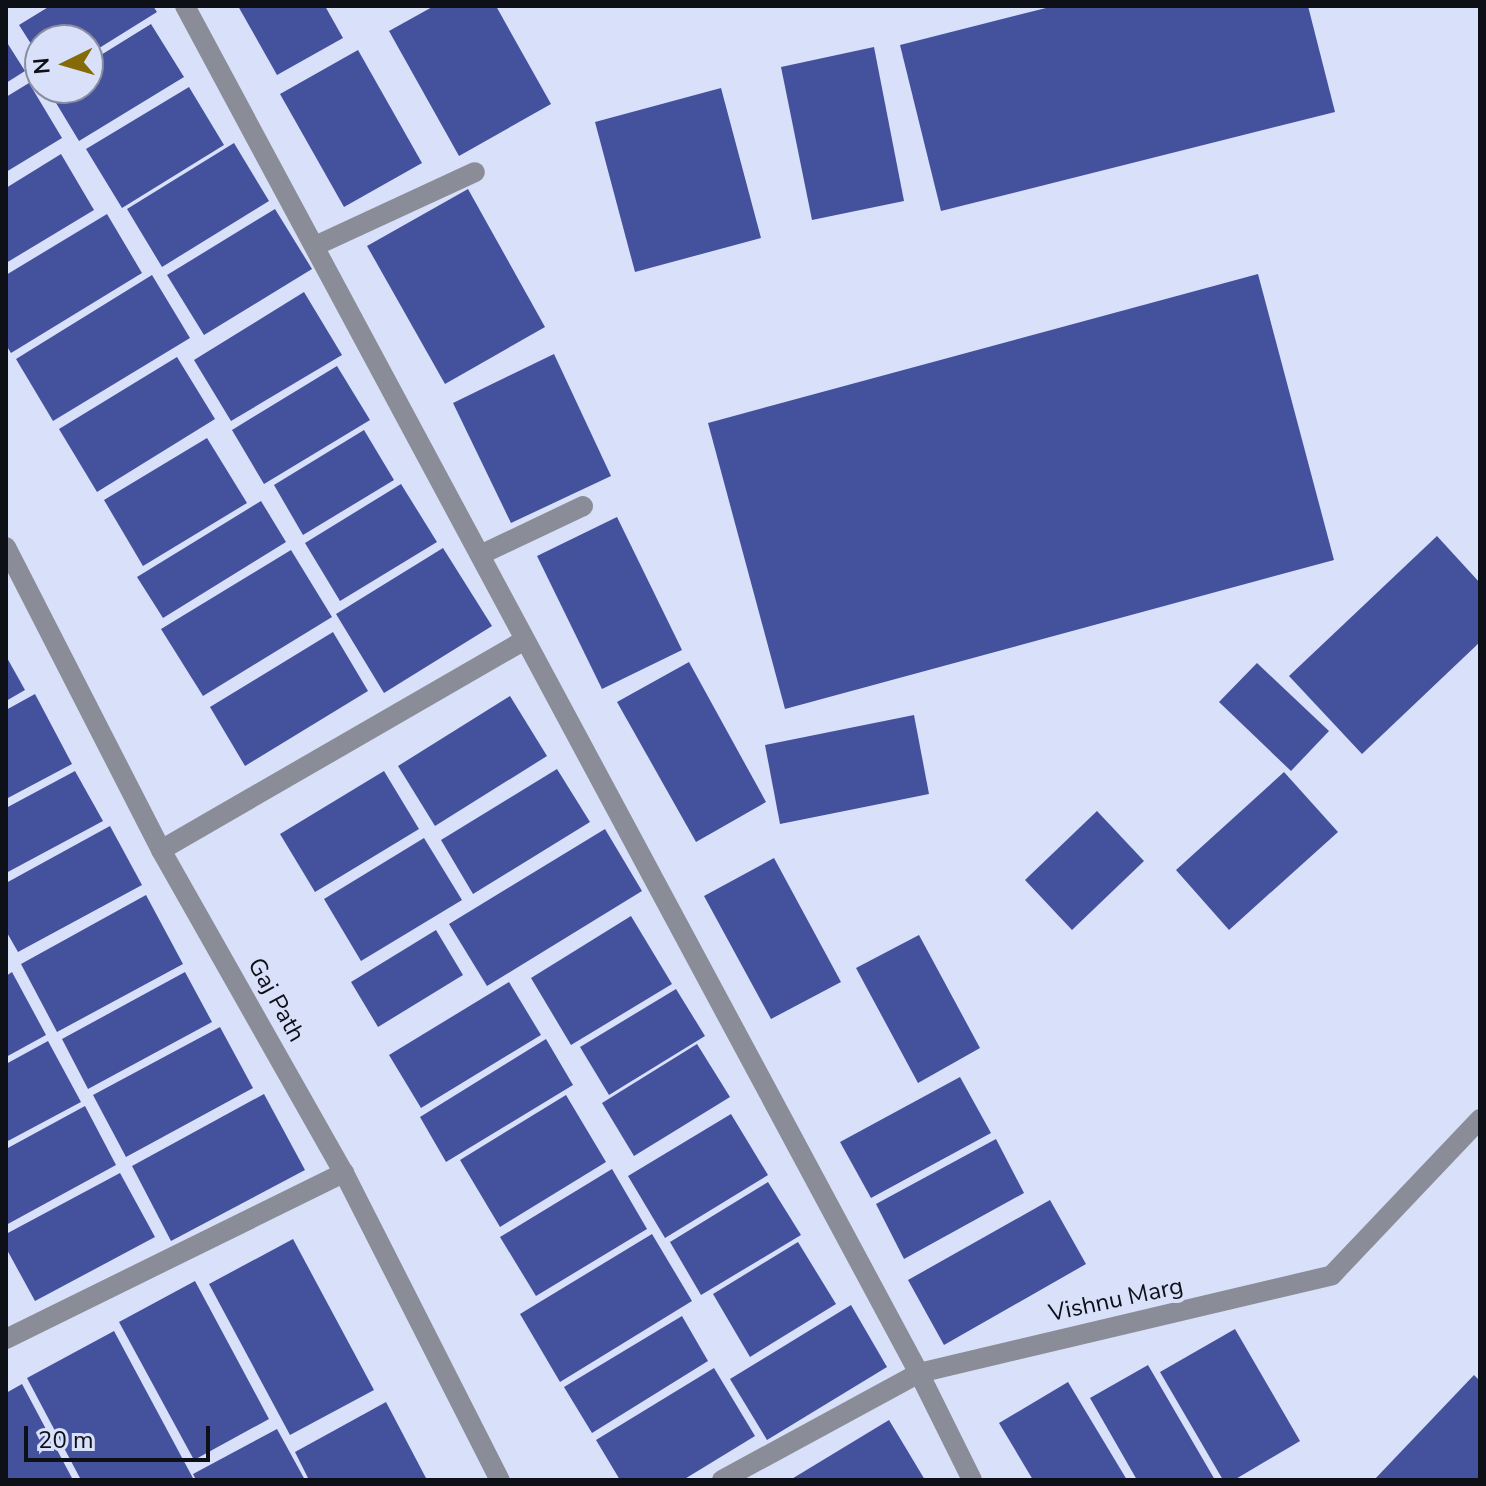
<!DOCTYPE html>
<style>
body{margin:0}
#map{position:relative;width:1486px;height:1486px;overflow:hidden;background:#d9e0fa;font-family:"Nunito Sans",sans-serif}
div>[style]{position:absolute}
.building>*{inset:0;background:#44529e}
.minor>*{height:20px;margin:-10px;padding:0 10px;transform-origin:10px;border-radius:10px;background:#8a8d98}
span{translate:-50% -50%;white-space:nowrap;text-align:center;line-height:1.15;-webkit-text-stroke:8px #d9e0fa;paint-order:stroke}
.street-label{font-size:24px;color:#0e1018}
.frame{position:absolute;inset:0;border:8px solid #0e1018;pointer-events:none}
.north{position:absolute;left:24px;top:24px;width:80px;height:80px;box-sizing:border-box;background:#d9e0fa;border:2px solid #888da0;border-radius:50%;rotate:265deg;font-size:22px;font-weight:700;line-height:32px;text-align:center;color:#0e1018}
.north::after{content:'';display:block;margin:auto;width:28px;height:36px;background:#846b07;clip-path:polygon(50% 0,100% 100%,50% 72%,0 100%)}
.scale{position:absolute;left:24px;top:1426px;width:186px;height:36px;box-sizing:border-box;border:4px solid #0e1018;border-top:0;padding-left:10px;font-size:24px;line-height:28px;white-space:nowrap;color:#0e1018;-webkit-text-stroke:6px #d9e0fa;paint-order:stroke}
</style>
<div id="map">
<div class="building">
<div style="clip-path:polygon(50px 6px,153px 6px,157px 12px,88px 55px,88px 40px,40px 40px,40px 58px,19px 25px)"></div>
<div style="clip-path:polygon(238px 6px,325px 6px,343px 38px,277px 75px)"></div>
<div style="clip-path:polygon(434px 6px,496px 6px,551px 104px,459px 156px,389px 31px)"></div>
<div style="clip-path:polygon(1054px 6px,1308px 6px,1335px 112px,941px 211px,900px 45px)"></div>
<div style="clip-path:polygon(151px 24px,184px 77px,79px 141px,47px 88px,88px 88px,88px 63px)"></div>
<div style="clip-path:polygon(6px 41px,25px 71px,6px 83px)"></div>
<div style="clip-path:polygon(874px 47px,904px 201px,812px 220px,781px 67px)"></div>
<div style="clip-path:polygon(358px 50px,422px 163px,344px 207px,280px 94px)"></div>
<div style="clip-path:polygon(29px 83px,62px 138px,6px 172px,6px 97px)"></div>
<div style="clip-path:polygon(189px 87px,224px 145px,122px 208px,86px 149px)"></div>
<div style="clip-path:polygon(721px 88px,761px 238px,635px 272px,595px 122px)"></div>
<div style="clip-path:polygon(234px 143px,269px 201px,162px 267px,127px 209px)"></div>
<div style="clip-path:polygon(61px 154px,94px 210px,6px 263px,6px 188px)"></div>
<div style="clip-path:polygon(468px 189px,545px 327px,445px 384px,367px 246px)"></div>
<div style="clip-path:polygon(275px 209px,312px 269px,204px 335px,167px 275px)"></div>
<div style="clip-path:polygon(107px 214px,142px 273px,11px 353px,6px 345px,6px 275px)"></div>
<div style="clip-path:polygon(1258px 274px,1334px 560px,785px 709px,708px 423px)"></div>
<div style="clip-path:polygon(152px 275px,190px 338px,53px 421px,16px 359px)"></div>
<div style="clip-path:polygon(304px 292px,342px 355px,231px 421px,194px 360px)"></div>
<div style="clip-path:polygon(554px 354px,611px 476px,511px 523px,453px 403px)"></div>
<div style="clip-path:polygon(177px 357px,215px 419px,97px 492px,59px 429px)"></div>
<div style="clip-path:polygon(337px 366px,370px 420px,264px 484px,232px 430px)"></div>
<div style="clip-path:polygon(364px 430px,394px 480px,303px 535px,274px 485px)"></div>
<div style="clip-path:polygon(207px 438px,247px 503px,143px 566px,104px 500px)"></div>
<div style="clip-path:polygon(401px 484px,437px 542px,340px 601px,305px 543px)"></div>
<div style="clip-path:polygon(261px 501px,286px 542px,163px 618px,137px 577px)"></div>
<div style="clip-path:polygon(617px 517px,682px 650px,602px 689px,537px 556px)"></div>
<div style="clip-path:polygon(1437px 536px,1480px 583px,1480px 642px,1362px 754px,1289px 676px)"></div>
<div style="clip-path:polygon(443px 548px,492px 626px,384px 693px,336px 614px)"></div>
<div style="clip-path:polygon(291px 550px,332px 617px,203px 696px,161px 629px)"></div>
<div style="clip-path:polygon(333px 632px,368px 691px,245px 766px,210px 707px)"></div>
<div style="clip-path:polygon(6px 656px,25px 690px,6px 701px)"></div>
<div style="clip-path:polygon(689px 662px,766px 802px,696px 842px,617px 702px)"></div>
<div style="clip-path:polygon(1257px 663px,1329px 731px,1291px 771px,1219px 702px)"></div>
<div style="clip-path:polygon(35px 694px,72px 764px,6px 799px,6px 710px)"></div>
<div style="clip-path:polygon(510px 696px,547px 756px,435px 826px,398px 766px)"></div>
<div style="clip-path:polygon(914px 715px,929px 794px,780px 824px,765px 745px)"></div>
<div style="clip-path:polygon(557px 769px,590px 822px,473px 894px,441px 840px)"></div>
<div style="clip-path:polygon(75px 771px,103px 821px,6px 873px,6px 808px)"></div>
<div style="clip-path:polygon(384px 771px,419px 829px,315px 892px,280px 834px)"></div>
<div style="clip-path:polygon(1284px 772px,1338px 832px,1229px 930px,1176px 870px)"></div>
<div style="clip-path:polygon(1097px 811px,1144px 861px,1072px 930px,1025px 880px)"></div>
<div style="clip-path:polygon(110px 826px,142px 885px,18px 952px,6px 931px,6px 883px)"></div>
<div style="clip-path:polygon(605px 829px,642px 891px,487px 986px,449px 924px)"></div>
<div style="clip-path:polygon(424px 838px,462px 900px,361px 961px,324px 899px)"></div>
<div style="clip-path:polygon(774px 858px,841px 982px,771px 1019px,704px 896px)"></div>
<div style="clip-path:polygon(146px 895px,183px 964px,57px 1032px,21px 964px)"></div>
<div style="clip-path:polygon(631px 916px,672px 984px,571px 1045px,531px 978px)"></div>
<div style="clip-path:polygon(436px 930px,463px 975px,378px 1027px,351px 982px)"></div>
<div style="clip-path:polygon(919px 935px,980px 1048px,918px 1083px,856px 968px)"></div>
<div style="clip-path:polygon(12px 972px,46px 1035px,6px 1057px,6px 976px)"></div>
<div style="clip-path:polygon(185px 972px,212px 1022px,88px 1089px,62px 1039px)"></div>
<div style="clip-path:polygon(509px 982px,541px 1035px,421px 1108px,389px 1055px)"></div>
<div style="clip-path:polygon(676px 989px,705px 1036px,609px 1095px,580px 1047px)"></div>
<div style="clip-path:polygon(220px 1027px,253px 1088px,126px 1157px,93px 1095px)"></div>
<div style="clip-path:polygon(546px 1039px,573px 1085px,446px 1162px,420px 1117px)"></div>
<div style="clip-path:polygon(48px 1041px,81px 1102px,6px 1142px,6px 1064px)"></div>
<div style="clip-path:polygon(697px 1044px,730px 1097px,634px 1156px,602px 1103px)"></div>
<div style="clip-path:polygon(960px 1077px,991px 1133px,871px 1198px,840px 1142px)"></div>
<div style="clip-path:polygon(264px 1094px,305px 1170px,171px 1241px,132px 1166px)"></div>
<div style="clip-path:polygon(566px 1095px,606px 1162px,500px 1227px,460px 1160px)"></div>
<div style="clip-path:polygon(85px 1106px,116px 1165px,6px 1225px,6px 1149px)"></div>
<div style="clip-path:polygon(731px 1114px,768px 1175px,665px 1238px,628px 1176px)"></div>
<div style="clip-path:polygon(996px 1139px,1024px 1193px,904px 1259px,876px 1204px)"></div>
<div style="clip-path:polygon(612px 1169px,647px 1229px,536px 1296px,500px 1237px)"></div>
<div style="clip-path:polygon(120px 1173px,155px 1237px,35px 1301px,6px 1248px,6px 1234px)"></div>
<div style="clip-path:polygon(768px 1182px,801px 1235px,701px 1295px,670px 1242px)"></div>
<div style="clip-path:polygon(1050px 1200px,1086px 1264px,944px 1345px,908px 1280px)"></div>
<div style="clip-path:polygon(652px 1234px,692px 1301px,560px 1382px,520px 1314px)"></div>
<div style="clip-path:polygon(293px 1239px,374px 1390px,290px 1435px,209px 1284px)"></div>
<div style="clip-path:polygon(798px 1242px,836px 1304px,750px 1357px,713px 1294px)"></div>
<div style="clip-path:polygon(195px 1281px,269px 1419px,194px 1460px,119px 1322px)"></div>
<div style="clip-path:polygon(851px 1305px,887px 1367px,767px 1440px,730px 1379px)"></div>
<div style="clip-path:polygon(682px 1316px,708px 1361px,592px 1433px,564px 1387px)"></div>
<div style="clip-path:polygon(1235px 1329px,1300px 1441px,1234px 1480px,1223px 1480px,1160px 1372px)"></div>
<div style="clip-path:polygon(114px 1331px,194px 1480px,81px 1480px,27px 1378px)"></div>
<div style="clip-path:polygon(1148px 1365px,1215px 1480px,1137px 1480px,1090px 1398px)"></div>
<div style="clip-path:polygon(714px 1368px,755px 1436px,683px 1480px,620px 1480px,596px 1440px)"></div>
<div style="clip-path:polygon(1474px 1375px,1480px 1381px,1480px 1480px,1374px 1480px)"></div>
<div style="clip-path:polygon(1068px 1382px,1127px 1480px,1033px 1480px,999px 1423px)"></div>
<div style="clip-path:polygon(22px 1384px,73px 1480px,6px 1480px,6px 1393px)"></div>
<div style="clip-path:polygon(386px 1402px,427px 1480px,309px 1480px,295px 1452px)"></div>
<div style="clip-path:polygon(889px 1420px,925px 1480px,790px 1480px)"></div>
<div style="clip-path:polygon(277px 1429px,305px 1480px,196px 1480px,193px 1474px)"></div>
</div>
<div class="minor">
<div style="left:185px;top:6px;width:1552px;rotate:61.77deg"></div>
<div style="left:919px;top:1373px;width:119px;rotate:63.6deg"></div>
<div style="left:315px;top:246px;width:176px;rotate:-24.8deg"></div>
<div style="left:6px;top:547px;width:340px;rotate:62.9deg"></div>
<div style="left:161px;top:850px;width:371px;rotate:60.5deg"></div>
<div style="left:344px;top:1173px;width:344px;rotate:63.1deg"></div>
<div style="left:480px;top:555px;width:114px;rotate:-25.4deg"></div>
<div style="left:161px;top:850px;width:420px;rotate:-30deg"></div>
<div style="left:6px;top:1339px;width:377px;rotate:-26.2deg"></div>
<div style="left:722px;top:1480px;width:224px;rotate:-28.5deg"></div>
<div style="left:919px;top:1373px;width:424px;rotate:-13.3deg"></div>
<div style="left:1332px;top:1275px;width:215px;rotate:-46.5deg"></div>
</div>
<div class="street-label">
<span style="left:276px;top:1000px;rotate:61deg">Gaj Path</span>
<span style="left:1116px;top:1300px;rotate:-12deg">Vishnu Marg</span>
</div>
<div class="frame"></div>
<div class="north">N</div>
<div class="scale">20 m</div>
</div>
